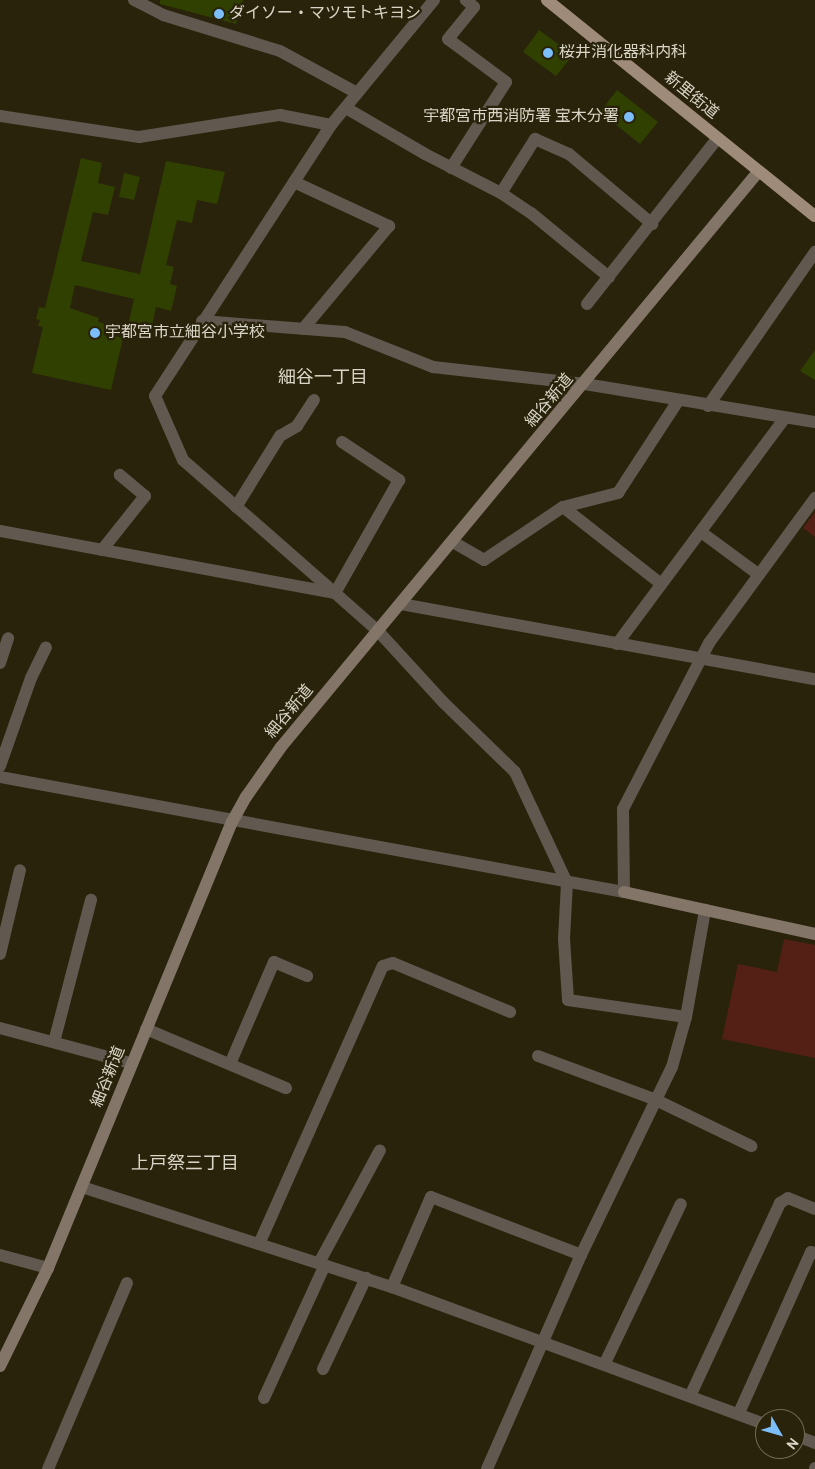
<!DOCTYPE html>
<meta charset="utf-8">
<style>
body{margin:0}
#map{position:relative;width:815px;height:1469px;overflow:hidden;background:#2a230b;font-family:Overpass,"Noto Sans JP",sans-serif}
div>[style]{position:absolute}
.green>*{inset:0;background:#541f15}
.building>*{inset:0;background:#2f4000}
.street>*{height:12px;margin:-6px;padding:0 6px;transform-origin:6px;border-radius:6px;background:#61584f}
.secondary>*{height:12px;margin:-6px;padding:0 6px;transform-origin:6px;border-radius:6px;background:#837568}
.primary>*{height:12px;margin:-6px;padding:0 6px;transform-origin:6px;border-radius:6px;background:#9e8b7a}
.dots>*{width:14px;height:14px;translate:-50% -50%;box-sizing:border-box;border:2px solid #2a230b;border-radius:50%}
span{translate:-50% -50%;white-space:nowrap;text-align:center;line-height:1.15;-webkit-text-stroke:4.5px #2a230b;paint-order:stroke}
.poi-label{font-size:16px;color:#dad6c7}
.left{translate:0 -50%;text-align:left}
.right{translate:-100% -50%;text-align:right}
.street-label{font-size:16px;color:#dad6c7}
.neighbourhood-label{font-size:18px;color:#dad6c7}
.north{position:absolute;left:755px;top:1409px;width:50px;height:50px;box-sizing:border-box;background:#2a230b;border:1px solid #706b56;border-radius:50%;rotate:128deg;font-size:14px;font-weight:700;line-height:20px;text-align:center;color:#dad6c7}
.north::after{content:'';display:block;margin:auto;width:18px;height:22px;background:#7cbef9;clip-path:polygon(50% 0,100% 100%,50% 72%,0 100%)}
</style>
<div id="map">
<div class="green">
<div style="clip-path:polygon(815px 512px,815px 537px,803px 528px)"></div>
<div style="clip-path:polygon(784px 939px,815px 945px,815px 1058px,722px 1039px,738px 964px,777px 972px)"></div>
</div>
<div class="building">
<div style="clip-path:polygon(160px 0,243px 0,236px 24px,160px 4px)"></div>
<div style="clip-path:polygon(539px 30px,573px 55px,556px 76px,523px 52px)"></div>
<div style="clip-path:polygon(617px 90px,658px 122px,640px 144px,600px 112px)"></div>
<div style="clip-path:polygon(81px 158px,102px 163px,98px 183px,115px 187px,108px 215px,93px 212px,81px 261px,140px 274px,166px 161px,225px 172px,217px 204px,197px 200px,192px 223px,177px 220px,166px 265px,174px 267px,170px 284px,177px 286px,171px 311px,156px 307px,152px 326px,129px 321px,134px 299px,75px 285px,70px 308px,99px 318px,98px 322px,106px 324px,104px 334px,123px 338px,111px 390px,32px 373px,43px 327px,38px 326px,40px 320px,36px 319px,39px 307px,45px 308px)"></div>
<div style="clip-path:polygon(124px 173px,140px 177px,134px 200px,119px 197px)"></div>
<div style="clip-path:polygon(815px 350px,815px 380px,800px 371px)"></div>
</div>
<div class="street">
<div style="left:134px;top:0;width:33px;rotate:27deg"></div>
<div style="left:163px;top:15px;width:122px;rotate:17.1deg"></div>
<div style="left:280px;top:51px;width:88px;rotate:28.6deg"></div>
<div style="left:346px;top:108px;width:91px;rotate:30.2deg"></div>
<div style="left:425px;top:154px;width:85px;rotate:27.2deg"></div>
<div style="left:501px;top:193px;width:36px;rotate:34deg"></div>
<div style="left:531px;top:213px;width:101px;rotate:39.4deg"></div>
<div style="left:0;top:116px;width:141px;rotate:8.6deg"></div>
<div style="left:139px;top:137px;width:143px;rotate:-8.9deg"></div>
<div style="left:280px;top:115px;width:52px;rotate:11.1deg"></div>
<div style="left:451px;top:168px;width:102px;rotate:-57.4deg"></div>
<div style="left:506px;top:82px;width:72px;rotate:-143.4deg"></div>
<div style="left:448px;top:39px;width:41px;rotate:-50.9deg"></div>
<div style="left:474px;top:7px;width:11px;rotate:-139deg"></div>
<div style="left:294px;top:182px;width:105px;rotate:24.9deg"></div>
<div style="left:389px;top:226px;width:134px;rotate:129.9deg"></div>
<div style="left:501px;top:193px;width:64px;rotate:-57.8deg"></div>
<div style="left:535px;top:139px;width:37px;rotate:24deg"></div>
<div style="left:569px;top:154px;width:109px;rotate:40.1deg"></div>
<div style="left:587px;top:304px;width:210px;rotate:-51.8deg"></div>
<div style="left:202px;top:321px;width:143px;rotate:4.4deg"></div>
<div style="left:345px;top:332px;width:95px;rotate:21.7deg"></div>
<div style="left:433px;top:367px;width:153px;rotate:6.4deg"></div>
<div style="left:585px;top:384px;width:233px;rotate:9.4deg"></div>
<div style="left:708px;top:406px;width:188px;rotate:-55.2deg"></div>
<div style="left:342px;top:442px;width:69px;rotate:33.7deg"></div>
<div style="left:399px;top:480px;width:130px;rotate:119.5deg"></div>
<div style="left:335px;top:593px;width:202px;rotate:-138.8deg"></div>
<div style="left:183px;top:460px;width:70px;rotate:-113.6deg"></div>
<div style="left:155px;top:396px;width:323px;rotate:-57deg"></div>
<div style="left:331px;top:125px;width:162px;rotate:-50.5deg"></div>
<div style="left:236px;top:507px;width:84px;rotate:-58.2deg"></div>
<div style="left:280px;top:436px;width:20px;rotate:-30deg"></div>
<div style="left:297px;top:426px;width:31px;rotate:-57deg"></div>
<div style="left:563px;top:507px;width:57px;rotate:-14.3deg"></div>
<div style="left:618px;top:493px;width:110px;rotate:-56.9deg"></div>
<div style="left:0;top:531px;width:341px;rotate:10.5deg"></div>
<div style="left:335px;top:593px;width:57px;rotate:41.5deg"></div>
<div style="left:378px;top:631px;width:96px;rotate:47.5deg"></div>
<div style="left:443px;top:702px;width:100px;rotate:44.2deg"></div>
<div style="left:515px;top:772px;width:123px;rotate:64.9deg"></div>
<div style="left:567px;top:883px;width:56px;rotate:93.1deg"></div>
<div style="left:564px;top:939px;width:61px;rotate:86.2deg"></div>
<div style="left:568px;top:1000px;width:119px;rotate:8.2deg"></div>
<div style="left:701px;top:532px;width:71px;rotate:36.4deg"></div>
<div style="left:453px;top:542px;width:36px;rotate:30deg"></div>
<div style="left:484px;top:560px;width:95px;rotate:-33.9deg"></div>
<div style="left:563px;top:507px;width:123px;rotate:38.1deg"></div>
<div style="left:102px;top:550px;width:69px;rotate:-51.5deg"></div>
<div style="left:145px;top:496px;width:33px;rotate:-140deg"></div>
<div style="left:401px;top:604px;width:421px;rotate:10.3deg"></div>
<div style="left:617px;top:644px;width:280px;rotate:-53.4deg"></div>
<div style="left:0;top:663px;width:26px;rotate:-72deg"></div>
<div style="left:0;top:766px;width:93px;rotate:-70.6deg"></div>
<div style="left:31px;top:678px;width:34px;rotate:-64deg"></div>
<div style="left:0;top:777px;width:635px;rotate:10.44deg"></div>
<div style="left:624px;top:892px;width:83px;rotate:-90.7deg"></div>
<div style="left:623px;top:809px;width:187px;rotate:-62.6deg"></div>
<div style="left:709px;top:643px;width:180px;rotate:-53.8deg"></div>
<div style="left:0;top:954px;width:86px;rotate:-76.6deg"></div>
<div style="left:0;top:1028px;width:136px;rotate:15deg"></div>
<div style="left:146px;top:1029px;width:152px;rotate:22.9deg"></div>
<div style="left:54px;top:1042px;width:147px;rotate:-75.4deg"></div>
<div style="left:538px;top:1056px;width:126px;rotate:20.4deg"></div>
<div style="left:656px;top:1100px;width:106px;rotate:25.8deg"></div>
<div style="left:230px;top:1064px;width:111px;rotate:-66.7deg"></div>
<div style="left:274px;top:962px;width:36px;rotate:23deg"></div>
<div style="left:82px;top:1187px;width:326px;rotate:17.9deg"></div>
<div style="left:392px;top:1287px;width:397px;rotate:20.2deg"></div>
<div style="left:259px;top:1244px;width:304px;rotate:-66deg"></div>
<div style="left:383px;top:966px;width:10px;rotate:-17deg"></div>
<div style="left:393px;top:963px;width:127px;rotate:22.7deg"></div>
<div style="left:0;top:1255px;width:50px;rotate:15.2deg"></div>
<div style="left:319px;top:1263px;width:128px;rotate:-61.6deg"></div>
<div style="left:392px;top:1287px;width:98px;rotate:-66.6deg"></div>
<div style="left:431px;top:1197px;width:161px;rotate:21.1deg"></div>
<div style="left:605px;top:1363px;width:176px;rotate:-64.5deg"></div>
<div style="left:323px;top:1369px;width:101px;rotate:-64.7deg"></div>
<div style="left:691px;top:1394px;width:211px;rotate:-65deg"></div>
<div style="left:780px;top:1203px;width:9px;rotate:-32deg"></div>
<div style="left:788px;top:1198px;width:29px;rotate:22deg"></div>
<div style="left:264px;top:1398px;width:146px;rotate:-65.4deg"></div>
<div style="left:739px;top:1413px;width:176px;rotate:-65.9deg"></div>
<div style="left:811px;top:1252px;width:4px;rotate:14deg"></div>
<div style="left:795px;top:1435px;width:22px;rotate:22deg"></div>
<div style="left:48px;top:1469px;width:202px;rotate:-67deg"></div>
<div style="left:487px;top:1469px;width:234px;rotate:-66.3deg"></div>
<div style="left:581px;top:1255px;width:209px;rotate:-64.2deg"></div>
<div style="left:672px;top:1067px;width:52px;rotate:-74.4deg"></div>
<div style="left:686px;top:1017px;width:109px;rotate:-79.9deg"></div>
<div style="left:815px;top:1469px;width:1px;rotate:-90deg"></div>
</div>
<div class="secondary">
<div style="left:624px;top:892px;width:196px;rotate:12.4deg"></div>
<div style="left:0;top:1366px;width:109px;rotate:-63.9deg"></div>
<div style="left:48px;top:1268px;width:482px;rotate:-67.6deg"></div>
<div style="left:232px;top:822px;width:29px;rotate:-61deg"></div>
<div style="left:246px;top:797px;width:61px;rotate:-55deg"></div>
<div style="left:281px;top:747px;width:747px;rotate:-50.32deg"></div>
</div>
<div class="primary">
<div style="left:547px;top:0;width:344px;rotate:38.9deg"></div>
</div>
<div class="dots">
<div style="left:219px;top:14px;background:#7cbef9"></div>
<div style="left:548px;top:53px;background:#7cbef9"></div>
<div style="left:629px;top:117px;background:#7cbef9"></div>
<div style="left:95px;top:333px;background:#7cbef9"></div>
</div>
<div class="poi-label">
<span class="left" style="left:229px;top:14px">ダイソー・マツモトキヨシ</span>
<span class="left" style="left:559px;top:53px">桜井消化器科内科</span>
<span class="right" style="left:619px;top:117px">宇都宮市西消防署 宝木分署</span>
<span class="left" style="left:105px;top:333px">宇都宮市立細谷小学校</span>
</div>
<div class="street-label">
<span style="left:691px;top:96px;rotate:39deg">新里街道</span>
<span style="left:550px;top:401px;rotate:-50deg">細谷新道</span>
<span style="left:290px;top:712px;rotate:-50deg">細谷新道</span>
<span style="left:109px;top:1077px;rotate:-68deg">細谷新道</span>
</div>
<div class="neighbourhood-label">
<span style="left:323px;top:379px">細谷一丁目</span>
<span style="left:185px;top:1165px">上戸祭三丁目</span>
</div>
<div class="north">N</div>
</div>
